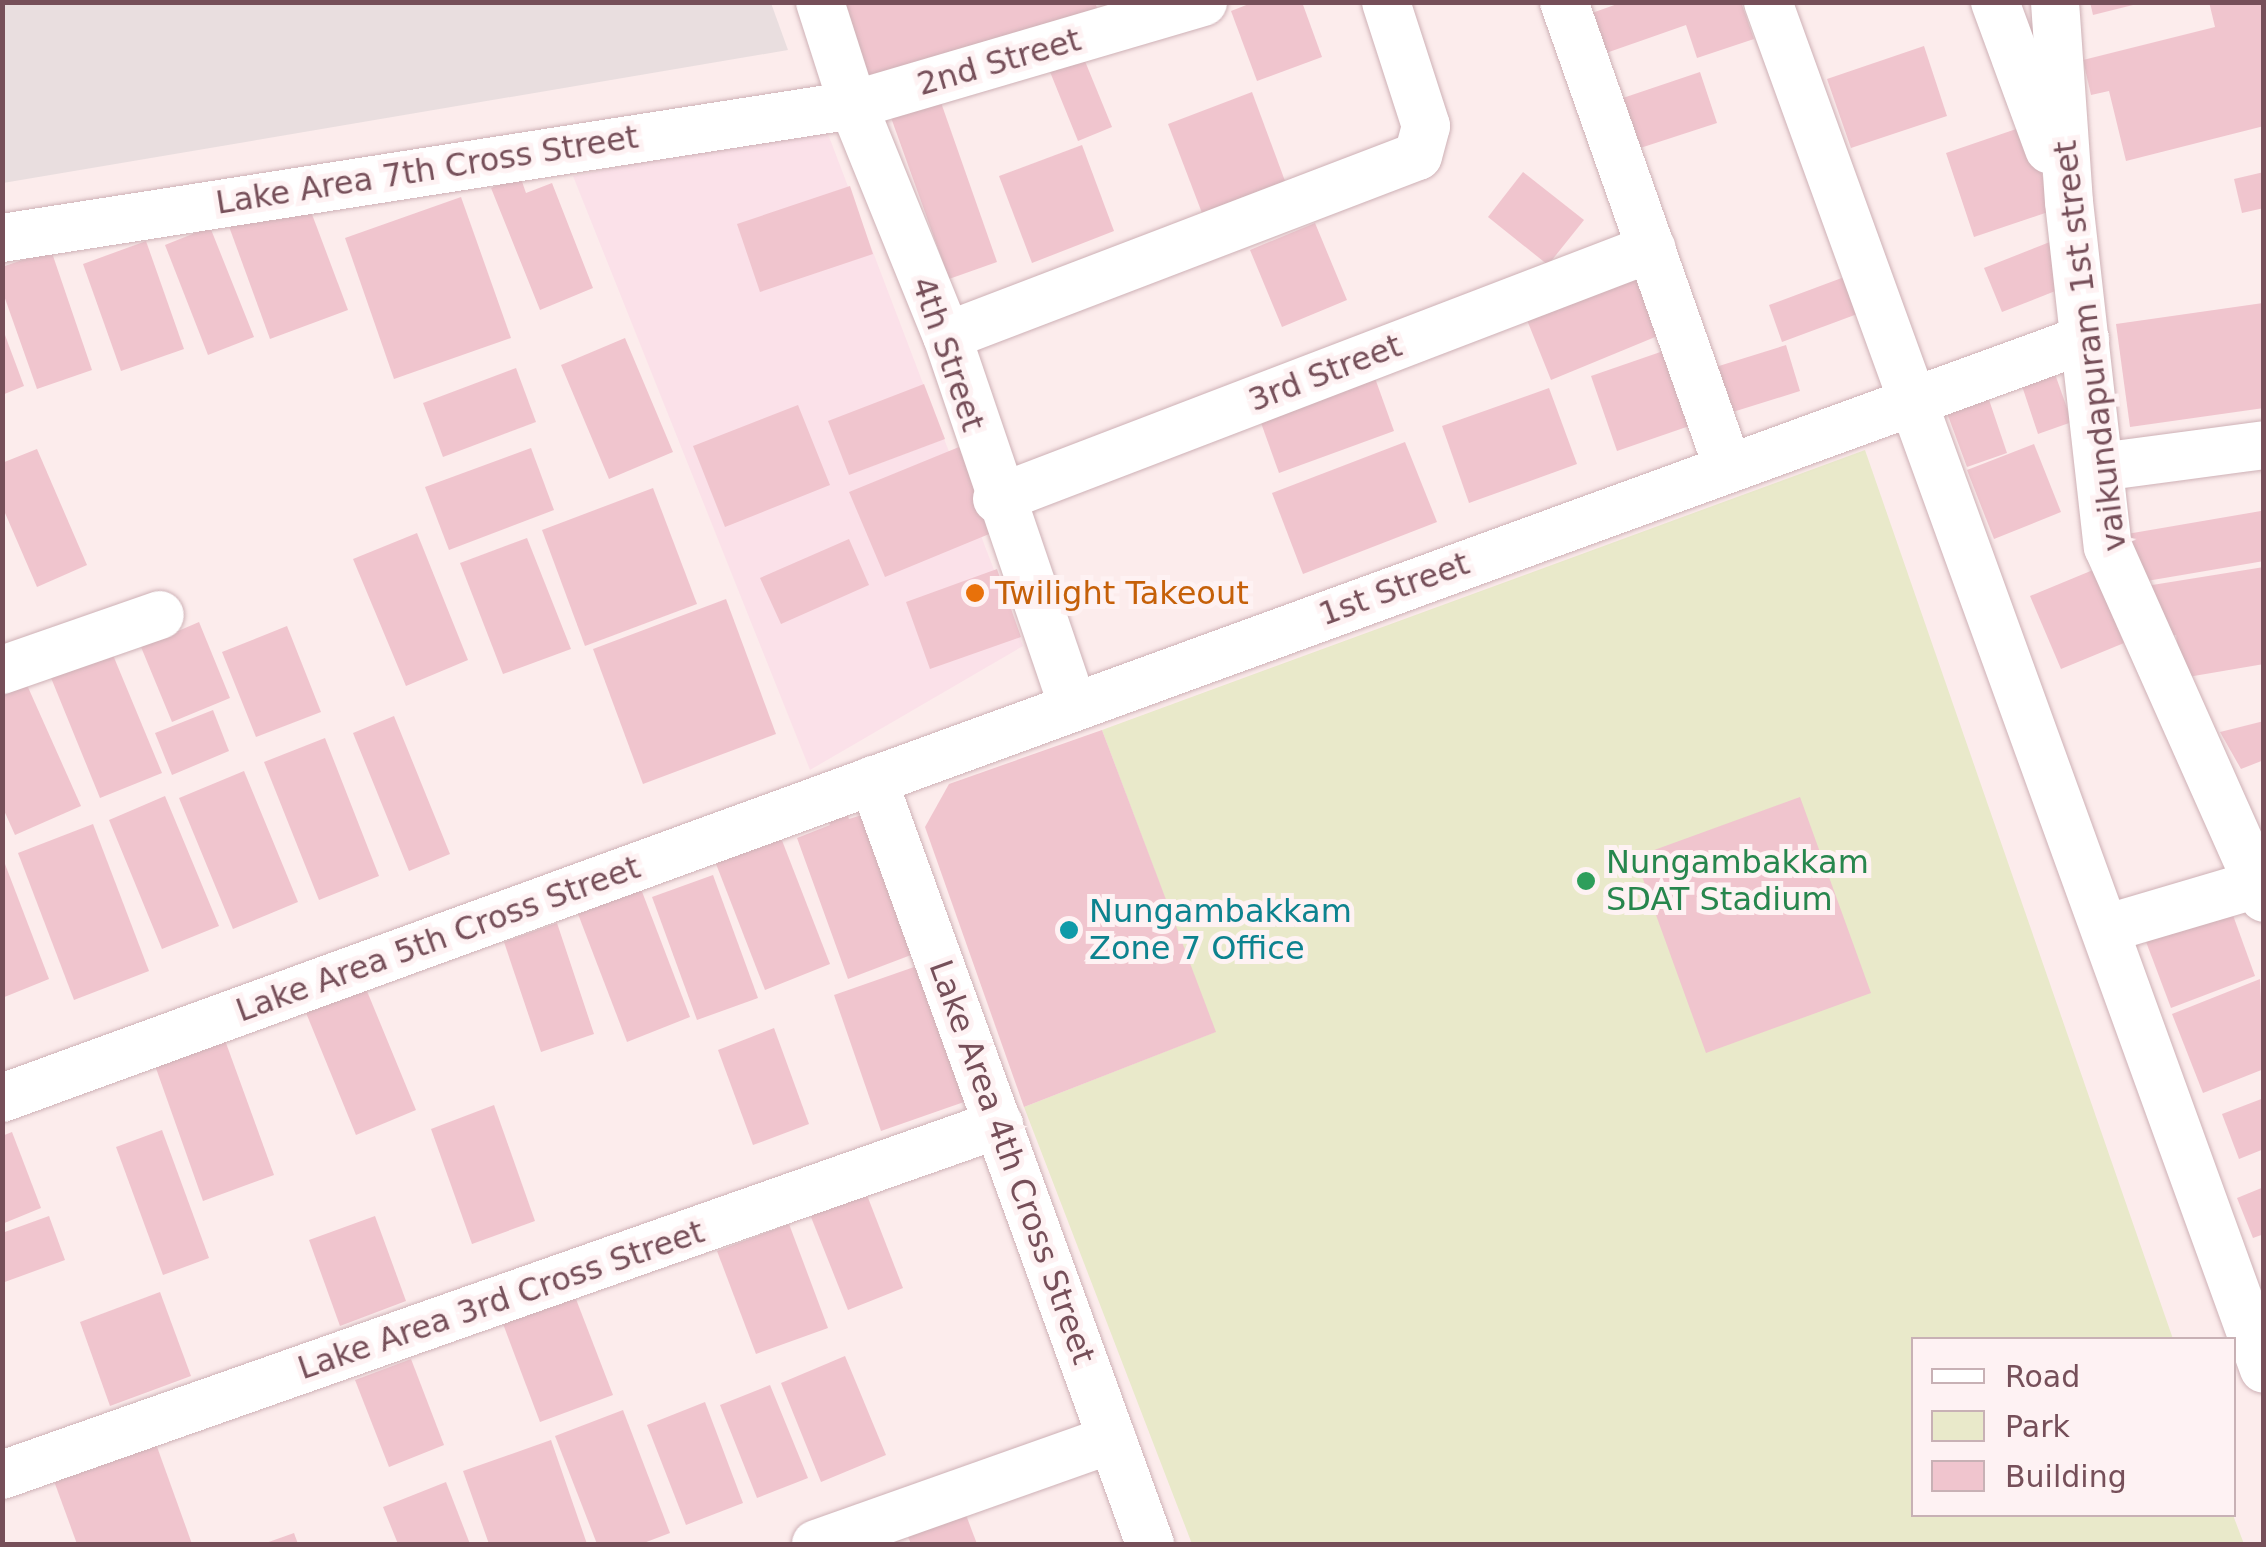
<!DOCTYPE html>
<style>
body{margin:0}
#map{position:relative;width:2266px;height:1547px;overflow:hidden;background:#fcecec;font-family:"DejaVu Sans",sans-serif}
div>[style]{position:absolute}
.commercial>*{inset:0;background:#fbe1e9}
.industrial>*{inset:0;background:#e9dedf}
.green>*{inset:0;background:#e9e9ca}
.building>*{inset:0;background:#f0c5ce}
.roads{filter:drop-shadow(0 0 2px #ceb1b6) drop-shadow(0 0 2px #ceb1b6)}
.minor>*{height:48px;margin:-24px;padding:0 24px;transform-origin:24px;border-radius:24px;background:#fff}
.dots>*{width:28px;height:28px;translate:-50% -50%;box-sizing:border-box;border:5px solid #fef2f3;border-radius:50%}
span{translate:-50% -50%;white-space:nowrap;text-align:center;line-height:1.15;-webkit-text-stroke:10px #fef2f3;paint-order:stroke}
.street-label{font-size:32px;color:#764f59}
.food-label{font-size:32px;color:#c56008}
.left{translate:0 -50%;text-align:left}
.leisure-label{font-size:32px;color:#27864d}
.culture-label{font-size:32px;color:#0d838f}
.frame{position:absolute;inset:0;border:5px solid #764f59;pointer-events:none}
.legend{position:absolute;left:1911px;top:1337px;width:325px;height:180px;box-sizing:border-box;background:#fef2f3;border:2px solid #c8b1b5;margin:0;padding:12px 18px;list-style:none;font-size:30px;color:#764f59}
.legend li{display:flex;align-items:center;gap:20px;height:50px}
.legend b{width:50px;border:2px solid #c8b1b5}
</style>
<div id="map">
<div class="commercial">
<div style="clip-path:polygon(825px 126px,1023px 646px,810px 770px,573px 176px)"></div>
</div>
<div class="industrial">
<div style="clip-path:polygon(3px 2px,771px 3px,788px 50px,3px 183px)"></div>
</div>
<div class="green">
<div style="clip-path:polygon(1865px 450px,2173px 1339px,1914px 1340px,1914px 1514px,2233px 1515px,2244px 1544px,1192px 1544px,1024px 1107px,1215px 1032px,1102px 730px)"></div>
</div>
<div class="building">
<div style="clip-path:polygon(843px 2px,1095px 2px,1100px 17px,861px 93px)"></div>
<div style="clip-path:polygon(1254px 2px,1302px 2px,1322px 57px,1257px 81px,1231px 11px)"></div>
<div style="clip-path:polygon(1623px 2px,1741px 2px,1754px 39px,1697px 58px,1686px 25px,1589px 59px,1575px 19px)"></div>
<div style="clip-path:polygon(2090px 2px,2137px 2px,2137px 4px,2093px 15px)"></div>
<div style="clip-path:polygon(2209px 2px,2264px 2px,2264px 126px,2126px 161px,2109px 91px,2091px 95px,2083px 60px,2215px 27px)"></div>
<div style="clip-path:polygon(1924px 46px,1947px 116px,1851px 148px,1827px 79px)"></div>
<div style="clip-path:polygon(1080px 49px,1112px 127px,1078px 141px,1046px 62px)"></div>
<div style="clip-path:polygon(1700px 72px,1717px 123px,1631px 151px,1614px 101px)"></div>
<div style="clip-path:polygon(1252px 92px,1285px 181px,1202px 213px,1168px 124px)"></div>
<div style="clip-path:polygon(938px 94px,997px 262px,949px 279px,889px 112px)"></div>
<div style="clip-path:polygon(2025px 126px,2054px 210px,1974px 237px,1946px 153px)"></div>
<div style="clip-path:polygon(1082px 145px,1114px 231px,1032px 263px,999px 176px)"></div>
<div style="clip-path:polygon(1523px 172px,1584px 220px,1548px 265px,1488px 217px)"></div>
<div style="clip-path:polygon(2264px 172px,2264px 208px,2242px 213px,2234px 179px)"></div>
<div style="clip-path:polygon(520px 176px,526px 193px,552px 183px,593px 288px,540px 310px,491px 188px)"></div>
<div style="clip-path:polygon(850px 186px,873px 254px,760px 292px,737px 224px)"></div>
<div style="clip-path:polygon(304px 193px,348px 310px,270px 339px,227px 221px)"></div>
<div style="clip-path:polygon(461px 197px,511px 338px,394px 379px,345px 238px)"></div>
<div style="clip-path:polygon(1315px 223px,1347px 300px,1282px 327px,1250px 250px)"></div>
<div style="clip-path:polygon(210px 227px,254px 337px,208px 355px,165px 245px)"></div>
<div style="clip-path:polygon(2055px 240px,2073px 284px,2002px 312px,1984px 268px)"></div>
<div style="clip-path:polygon(146px 241px,184px 349px,121px 371px,83px 264px)"></div>
<div style="clip-path:polygon(51px 250px,92px 370px,37px 389px,2px 290px,2px 267px)"></div>
<div style="clip-path:polygon(1633px 266px,1660px 335px,1551px 380px,1523px 310px)"></div>
<div style="clip-path:polygon(1847px 276px,1860px 313px,1782px 342px,1769px 305px)"></div>
<div style="clip-path:polygon(2263px 303px,2264px 408px,2130px 427px,2116px 324px)"></div>
<div style="clip-path:polygon(2px 327px,24px 386px,2px 395px)"></div>
<div style="clip-path:polygon(625px 338px,673px 452px,609px 479px,561px 365px)"></div>
<div style="clip-path:polygon(1786px 345px,1800px 391px,1720px 416px,1706px 370px)"></div>
<div style="clip-path:polygon(1672px 348px,1698px 423px,1617px 451px,1591px 376px)"></div>
<div style="clip-path:polygon(2050px 360px,2072px 422px,2038px 434px,2017px 371px)"></div>
<div style="clip-path:polygon(1371px 367px,1394px 431px,1279px 473px,1256px 409px)"></div>
<div style="clip-path:polygon(516px 368px,536px 422px,443px 457px,423px 403px)"></div>
<div style="clip-path:polygon(1982px 379px,2007px 453px,1967px 467px,1940px 394px)"></div>
<div style="clip-path:polygon(924px 384px,945px 439px,849px 475px,828px 421px)"></div>
<div style="clip-path:polygon(1549px 388px,1577px 464px,1469px 503px,1442px 426px)"></div>
<div style="clip-path:polygon(798px 405px,830px 485px,725px 527px,693px 446px)"></div>
<div style="clip-path:polygon(1405px 442px,1437px 522px,1303px 574px,1272px 493px)"></div>
<div style="clip-path:polygon(2034px 444px,2061px 512px,1994px 539px,1967px 470px)"></div>
<div style="clip-path:polygon(959px 447px,994px 532px,885px 577px,849px 492px)"></div>
<div style="clip-path:polygon(531px 448px,554px 510px,449px 550px,425px 487px)"></div>
<div style="clip-path:polygon(37px 449px,87px 565px,37px 587px,2px 506px,2px 463px)"></div>
<div style="clip-path:polygon(653px 488px,697px 604px,585px 646px,542px 530px)"></div>
<div style="clip-path:polygon(2261px 511px,2264px 561px,2135px 583px,2127px 534px)"></div>
<div style="clip-path:polygon(417px 533px,468px 660px,406px 686px,353px 559px)"></div>
<div style="clip-path:polygon(527px 538px,571px 649px,503px 674px,460px 563px)"></div>
<div style="clip-path:polygon(849px 539px,869px 585px,781px 624px,760px 578px)"></div>
<div style="clip-path:polygon(2264px 567px,2264px 664px,2182px 678px,2176px 635px,2154px 639px,2146px 586px)"></div>
<div style="clip-path:polygon(997px 569px,1021px 637px,930px 669px,906px 602px)"></div>
<div style="clip-path:polygon(2093px 570px,2124px 643px,2061px 669px,2030px 596px)"></div>
<div style="clip-path:polygon(726px 599px,776px 734px,643px 784px,593px 649px)"></div>
<div style="clip-path:polygon(199px 622px,230px 698px,172px 722px,141px 647px)"></div>
<div style="clip-path:polygon(287px 626px,321px 712px,256px 737px,222px 652px)"></div>
<div style="clip-path:polygon(108px 643px,162px 773px,100px 798px,47px 668px)"></div>
<div style="clip-path:polygon(27px 685px,81px 806px,15px 835px,2px 806px,2px 696px)"></div>
<div style="clip-path:polygon(213px 710px,229px 751px,172px 775px,155px 733px)"></div>
<div style="clip-path:polygon(394px 716px,450px 854px,409px 871px,353px 733px)"></div>
<div style="clip-path:polygon(2264px 721px,2264px 760px,2241px 769px,2220px 732px)"></div>
<div style="clip-path:polygon(1102px 730px,1216px 1032px,1024px 1107px,925px 827px,949px 784px)"></div>
<div style="clip-path:polygon(325px 738px,379px 876px,319px 900px,264px 762px)"></div>
<div style="clip-path:polygon(244px 771px,298px 902px,233px 929px,179px 798px)"></div>
<div style="clip-path:polygon(165px 796px,219px 926px,162px 949px,109px 820px)"></div>
<div style="clip-path:polygon(1800px 797px,1871px 993px,1706px 1053px,1635px 857px)"></div>
<div style="clip-path:polygon(843px 802px,849px 819px,865px 814px,911px 955px,848px 979px,797px 838px,830px 825px,824px 809px)"></div>
<div style="clip-path:polygon(93px 824px,149px 971px,74px 1000px,18px 853px)"></div>
<div style="clip-path:polygon(776px 825px,830px 964px,765px 990px,711px 851px)"></div>
<div style="clip-path:polygon(5px 864px,49px 979px,2px 998px,2px 865px)"></div>
<div style="clip-path:polygon(713px 875px,758px 998px,697px 1020px,652px 897px)"></div>
<div style="clip-path:polygon(641px 889px,690px 1017px,627px 1042px,578px 914px)"></div>
<div style="clip-path:polygon(2230px 907px,2255px 976px,2171px 1008px,2145px 939px)"></div>
<div style="clip-path:polygon(557px 923px,594px 1034px,541px 1052px,504px 942px)"></div>
<div style="clip-path:polygon(917px 966px,964px 1102px,881px 1131px,834px 995px)"></div>
<div style="clip-path:polygon(362px 979px,416px 1110px,356px 1135px,302px 1003px)"></div>
<div style="clip-path:polygon(2260px 979px,2264px 1069px,2203px 1093px,2172px 1014px)"></div>
<div style="clip-path:polygon(774px 1028px,809px 1124px,753px 1145px,718px 1050px)"></div>
<div style="clip-path:polygon(222px 1032px,274px 1175px,203px 1201px,152px 1057px)"></div>
<div style="clip-path:polygon(2264px 1098px,2264px 1149px,2239px 1159px,2222px 1114px)"></div>
<div style="clip-path:polygon(494px 1105px,535px 1221px,472px 1244px,431px 1129px)"></div>
<div style="clip-path:polygon(162px 1130px,209px 1258px,163px 1275px,116px 1147px)"></div>
<div style="clip-path:polygon(12px 1132px,41px 1208px,2px 1224px,2px 1136px)"></div>
<div style="clip-path:polygon(2264px 1187px,2264px 1234px,2253px 1238px,2237px 1198px)"></div>
<div style="clip-path:polygon(865px 1190px,903px 1288px,848px 1310px,809px 1212px)"></div>
<div style="clip-path:polygon(49px 1216px,65px 1260px,2px 1283px,2px 1233px)"></div>
<div style="clip-path:polygon(375px 1216px,406px 1301px,340px 1326px,309px 1240px)"></div>
<div style="clip-path:polygon(789px 1224px,828px 1328px,756px 1354px,717px 1251px)"></div>
<div style="clip-path:polygon(569px 1281px,613px 1395px,540px 1422px,497px 1308px)"></div>
<div style="clip-path:polygon(160px 1292px,191px 1376px,110px 1406px,80px 1322px)"></div>
<div style="clip-path:polygon(845px 1356px,886px 1455px,821px 1482px,781px 1383px)"></div>
<div style="clip-path:polygon(411px 1359px,444px 1445px,389px 1467px,355px 1380px)"></div>
<div style="clip-path:polygon(770px 1385px,808px 1478px,757px 1498px,720px 1405px)"></div>
<div style="clip-path:polygon(705px 1402px,743px 1503px,686px 1525px,647px 1425px)"></div>
<div style="clip-path:polygon(623px 1410px,670px 1533px,641px 1544px,597px 1544px,555px 1436px)"></div>
<div style="clip-path:polygon(551px 1440px,587px 1544px,489px 1544px,463px 1471px)"></div>
<div style="clip-path:polygon(156px 1444px,192px 1544px,77px 1544px,54px 1481px)"></div>
<div style="clip-path:polygon(446px 1482px,470px 1544px,398px 1544px,383px 1507px)"></div>
<div style="clip-path:polygon(963px 1507px,977px 1544px,911px 1544px,905px 1530px)"></div>
<div style="clip-path:polygon(294px 1533px,298px 1544px,263px 1544px)"></div>
</div>
<div class="roads">
<div class="minor">
<div style="left:820px;top:2px;width:108px;rotate:72.2deg"></div>
<div style="left:853px;top:105px;width:249px;rotate:67.9deg"></div>
<div style="left:947px;top:336px;width:391px;rotate:71.2deg"></div>
<div style="left:1564px;top:2px;width:493px;rotate:70.6deg"></div>
<div style="left:1768px;top:2px;width:1454px;rotate:70.06deg"></div>
<div style="left:1995px;top:2px;width:157px;rotate:69.8deg"></div>
<div style="left:2055px;top:2px;width:200px;rotate:86deg"></div>
<div style="left:2069px;top:202px;width:347px;rotate:83.6deg"></div>
<div style="left:2108px;top:547px;width:384px;rotate:66deg"></div>
<div style="left:2px;top:238px;width:861px;rotate:-8.88deg"></div>
<div style="left:853px;top:105px;width:365px;rotate:-16.4deg"></div>
<div style="left:947px;top:336px;width:504px;rotate:-20.92deg"></div>
<div style="left:1418px;top:156px;width:31px;rotate:-75deg"></div>
<div style="left:1426px;top:126px;width:130px;rotate:-107.9deg"></div>
<div style="left:2100px;top:467px;width:165px;rotate:-7.6deg"></div>
<div style="left:997px;top:499px;width:701px;rotate:-20.97deg"></div>
<div style="left:2px;top:670px;width:167px;rotate:-19.2deg"></div>
<div style="left:873px;top:780px;width:813px;rotate:70.07deg"></div>
<div style="left:2105px;top:929px;width:159px;rotate:-16.5deg"></div>
<div style="left:2px;top:1098px;width:2217px;rotate:-20.02deg"></div>
<div style="left:2px;top:1475px;width:1057px;rotate:-19.39deg"></div>
<div style="left:816px;top:1544px;width:314px;rotate:-19.5deg"></div>
</div>
</div>
<div class="dots">
<div style="left:975px;top:593px;background:#e8710a"></div>
<div style="left:1586px;top:881px;background:#2e9e5b"></div>
<div style="left:1069px;top:930px;background:#0f9aa8"></div>
</div>
<div class="street-label">
<span style="left:999px;top:62px;rotate:-16deg">2nd Street</span>
<span style="left:427px;top:170px;rotate:-9deg">Lake Area 7th Cross Street</span>
<span style="left:2090px;top:346px;rotate:-97deg">vaikundapuram 1st street</span>
<span style="left:948px;top:354px;rotate:71deg">4th Street</span>
<span style="left:1325px;top:373px;rotate:-21deg">3rd Street</span>
<span style="left:1394px;top:589px;rotate:-20deg">1st Street</span>
<span style="left:438px;top:939px;rotate:-20deg">Lake Area 5th Cross Street</span>
<span style="left:1012px;top:1162px;rotate:70deg">Lake Area 4th Cross Street</span>
<span style="left:501px;top:1300px;rotate:-19deg">Lake Area 3rd Cross Street</span>
</div>
<div class="food-label">
<span class="left" style="left:995px;top:593px">Twilight Takeout</span>
</div>
<div class="leisure-label">
<span class="left" style="left:1606px;top:881px">Nungambakkam<br>SDAT Stadium</span>
</div>
<div class="culture-label">
<span class="left" style="left:1089px;top:930px">Nungambakkam<br>Zone 7 Office</span>
</div>
<div class="frame"></div>
<ul class="legend">
<li><b style="height:12px;background:#fff"></b>Road</li>
<li><b style="height:28px;background:#e9e9ca"></b>Park</li>
<li><b style="height:28px;background:#f0c5ce"></b>Building</li>
</ul>
</div>
